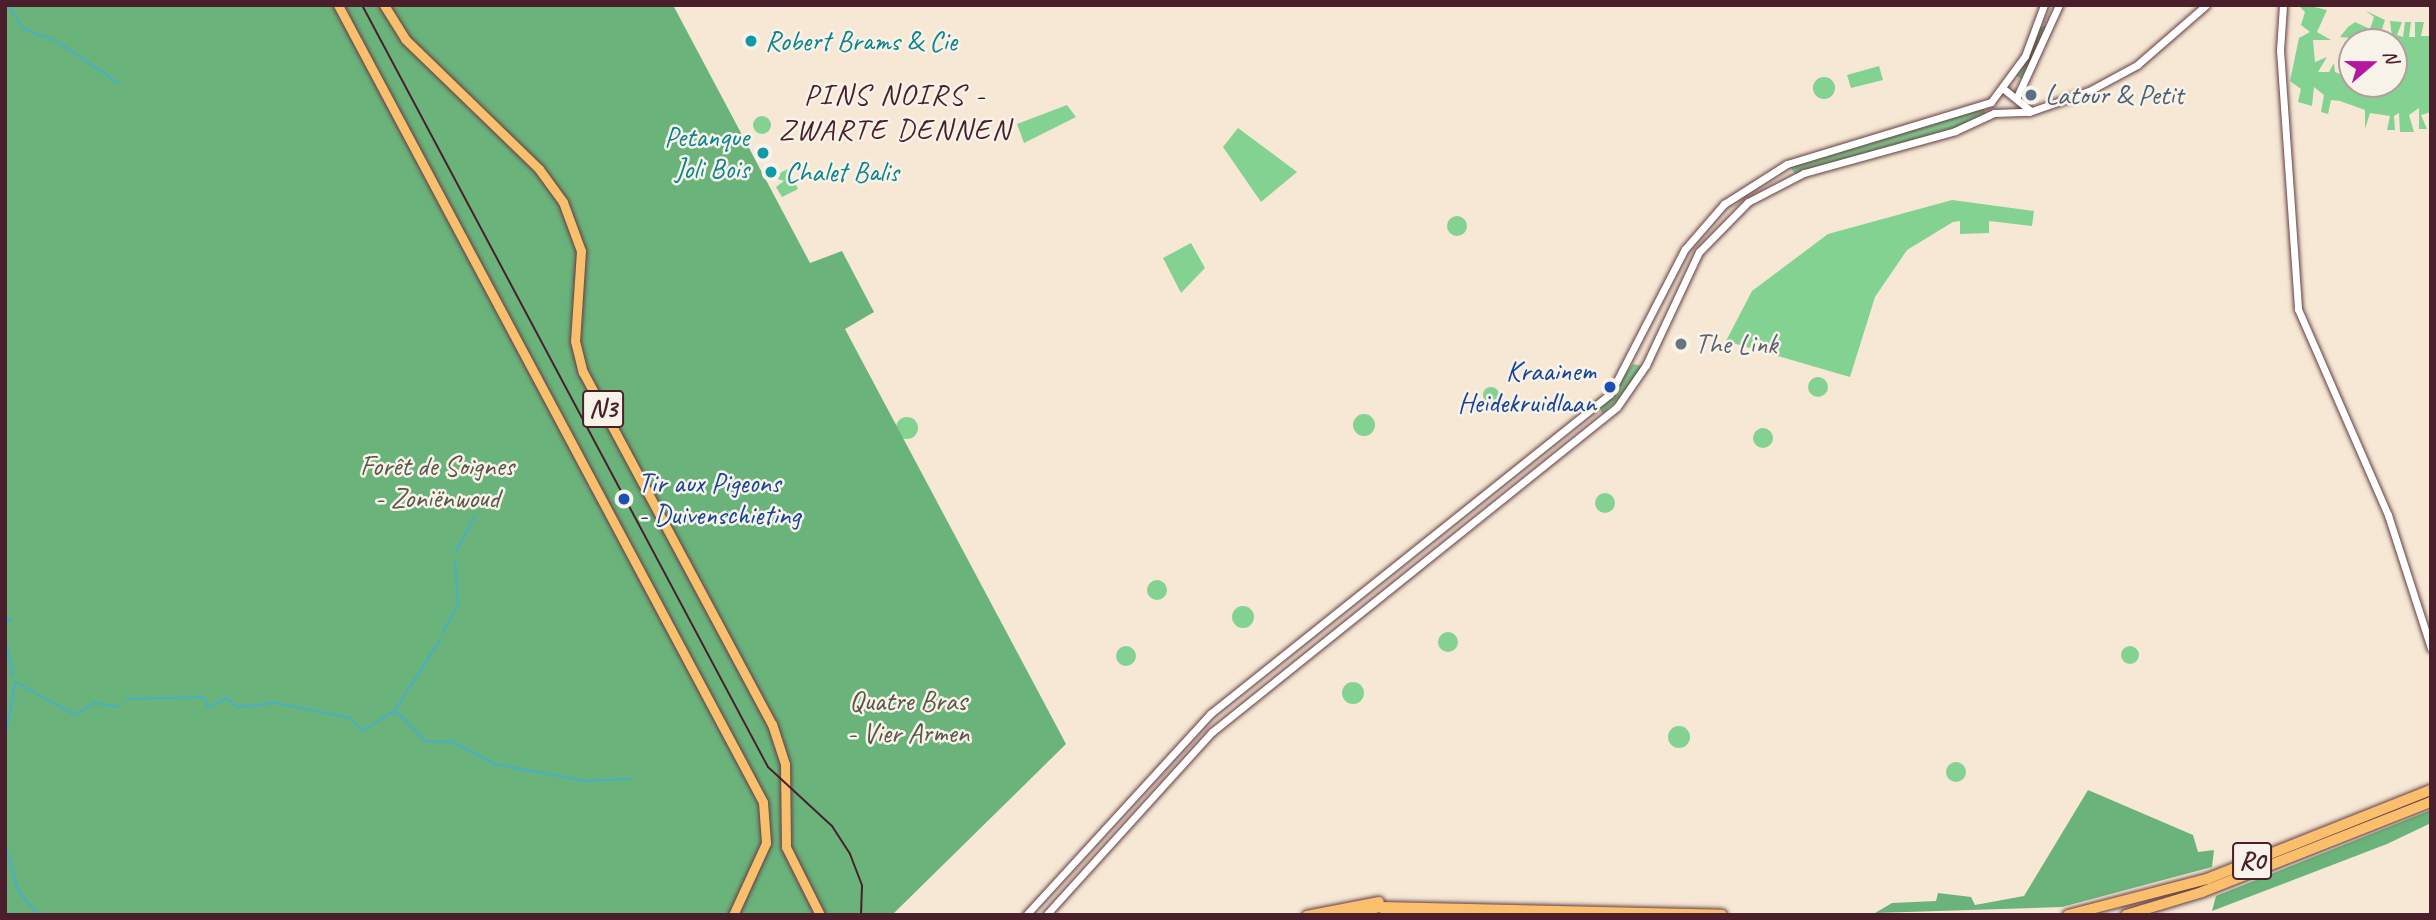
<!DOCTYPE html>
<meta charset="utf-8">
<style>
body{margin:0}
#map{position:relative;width:2436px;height:920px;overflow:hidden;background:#f6e8d5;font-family:Caveat,sans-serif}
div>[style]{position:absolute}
.green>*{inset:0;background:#83d292}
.round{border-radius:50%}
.forest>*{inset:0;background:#6ab47c}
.stream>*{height:2px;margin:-1px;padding:0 1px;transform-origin:1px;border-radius:1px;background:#47b0c6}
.roads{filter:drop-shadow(0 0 2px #643d44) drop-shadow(0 0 2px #643d44)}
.tertiary>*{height:7px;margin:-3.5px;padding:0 3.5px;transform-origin:3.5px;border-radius:3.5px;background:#fff}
.primary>*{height:9px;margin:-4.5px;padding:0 4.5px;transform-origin:4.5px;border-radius:4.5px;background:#f9bf6d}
.trunk>*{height:9px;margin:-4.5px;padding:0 4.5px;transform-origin:4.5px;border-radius:4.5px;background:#f9bf6d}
.motorway>*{height:10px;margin:-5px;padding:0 5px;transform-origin:5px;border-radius:5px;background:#f9bf6d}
.tram>*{height:2px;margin:-1px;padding:0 1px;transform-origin:1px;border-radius:1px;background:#4a1f2b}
.dots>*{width:19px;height:19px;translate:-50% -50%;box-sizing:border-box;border:4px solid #f7f3e8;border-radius:50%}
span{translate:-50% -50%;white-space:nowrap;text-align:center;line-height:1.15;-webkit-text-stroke:5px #f7f3e8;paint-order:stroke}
.shield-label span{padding:2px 5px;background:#f7f3e8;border:2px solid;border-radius:5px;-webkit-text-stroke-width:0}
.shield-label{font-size:26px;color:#4a1f2b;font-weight:700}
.culture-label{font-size:28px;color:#0d838f}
.left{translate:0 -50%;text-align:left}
.right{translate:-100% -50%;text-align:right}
.service-label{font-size:28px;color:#4e5e75}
.worship-label{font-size:28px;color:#5b616d}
.transit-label{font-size:28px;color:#164399}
.park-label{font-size:28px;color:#5b554a}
.neighbourhood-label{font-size:30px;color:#4a1f2b;letter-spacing:2px}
.frame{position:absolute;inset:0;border:7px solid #4a1f2b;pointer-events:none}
.north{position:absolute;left:2338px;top:28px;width:70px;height:70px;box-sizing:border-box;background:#f7f3e8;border:2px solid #b29e9c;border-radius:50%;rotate:70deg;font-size:19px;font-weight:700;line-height:28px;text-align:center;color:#4a1f2b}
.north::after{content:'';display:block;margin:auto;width:24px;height:32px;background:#b5179e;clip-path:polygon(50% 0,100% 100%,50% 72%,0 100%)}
</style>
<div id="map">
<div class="green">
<div style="clip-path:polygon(2306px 5px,2327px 10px,2317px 32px,2331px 40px,2313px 40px,2315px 62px,2327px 57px,2318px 72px,2329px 72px,2334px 63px,2335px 72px,2350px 78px,2343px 57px,2351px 57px,2352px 84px,2394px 84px,2394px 42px,2340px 37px,2348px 27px,2355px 22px,2370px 29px,2374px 17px,2366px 11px,2385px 20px,2380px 35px,2392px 37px,2390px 21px,2402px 22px,2397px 35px,2403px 37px,2405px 22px,2411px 22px,2409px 37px,2415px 37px,2415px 22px,2424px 22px,2421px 36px,2431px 36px,2431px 112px,2421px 115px,2427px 129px,2419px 129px,2419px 108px,2409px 115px,2414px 132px,2400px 132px,2399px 113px,2394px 116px,2395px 130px,2387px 130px,2390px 116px,2370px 113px,2365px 129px,2365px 110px,2340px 101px,2331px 100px,2328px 114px,2321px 112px,2324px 95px,2314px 87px,2312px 106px,2298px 102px,2301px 89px,2290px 81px,2299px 38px,2310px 32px,2301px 25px,2305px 12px,2300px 7px)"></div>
<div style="clip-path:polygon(2051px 24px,2024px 81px,2016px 75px,2038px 28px)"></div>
<div style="clip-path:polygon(1879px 66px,1883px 80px,1851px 88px,1847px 75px)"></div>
<div class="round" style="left:1813px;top:77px;width:22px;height:22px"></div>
<div style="clip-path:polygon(1067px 105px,1076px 117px,1024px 143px,1017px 124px)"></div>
<div style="clip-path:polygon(1982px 107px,1986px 113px,1969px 124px,1795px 174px,1790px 166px)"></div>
<div class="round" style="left:753px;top:116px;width:18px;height:18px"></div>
<div style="clip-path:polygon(1238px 128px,1297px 172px,1261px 202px,1223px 147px)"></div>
<div style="clip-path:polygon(788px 169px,798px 189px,782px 197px,776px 187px,784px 181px,772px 177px)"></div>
<div style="clip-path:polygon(1952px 200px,2034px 211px,2032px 226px,1989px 221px,1989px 233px,1960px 234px,1960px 221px,1953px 222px,1907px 250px,1875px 297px,1850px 377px,1726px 341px,1752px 291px,1828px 234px)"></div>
<div class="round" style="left:1447px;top:216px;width:20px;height:20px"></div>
<div style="clip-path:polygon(1191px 243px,1205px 268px,1181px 293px,1163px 258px)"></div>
<div style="clip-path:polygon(1633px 364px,1642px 366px,1629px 390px,1602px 414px,1600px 406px)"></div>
<div class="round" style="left:1808px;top:377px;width:20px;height:20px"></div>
<div class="round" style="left:1483px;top:387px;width:16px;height:16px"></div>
<div class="round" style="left:1353px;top:414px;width:22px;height:22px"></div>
<div class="round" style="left:896px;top:417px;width:22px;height:22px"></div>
<div class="round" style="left:1753px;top:428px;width:20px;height:20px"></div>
<div class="round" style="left:1595px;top:493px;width:20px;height:20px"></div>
<div class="round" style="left:1147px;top:580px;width:20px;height:20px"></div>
<div class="round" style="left:1232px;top:606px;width:22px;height:22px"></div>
<div class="round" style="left:1438px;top:632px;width:20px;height:20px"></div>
<div class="round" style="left:2121px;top:646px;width:18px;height:18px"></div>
<div class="round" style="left:1116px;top:646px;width:20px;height:20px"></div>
<div class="round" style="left:1342px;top:682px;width:22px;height:22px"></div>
<div class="round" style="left:1668px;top:726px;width:22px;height:22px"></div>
<div class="round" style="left:1946px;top:762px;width:20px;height:20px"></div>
</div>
<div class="forest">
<div style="clip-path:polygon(5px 5px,673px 5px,810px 263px,842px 251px,874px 312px,845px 329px,1066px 744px,892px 915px,5px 915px)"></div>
<div style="clip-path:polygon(2088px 790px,2193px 835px,2198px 852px,2214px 850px,2212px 867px,2062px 907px,1875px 913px,1892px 903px,1936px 901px,1938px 893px,1971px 897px,1975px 905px,2024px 896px)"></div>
<div style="clip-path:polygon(2431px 810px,2431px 823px,2387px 844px,2212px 911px,2216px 896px)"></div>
</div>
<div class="stream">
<div style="left:8px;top:5px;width:29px;rotate:56deg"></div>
<div style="left:24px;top:29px;width:36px;rotate:21deg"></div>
<div style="left:58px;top:42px;width:73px;rotate:34.3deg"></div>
<div style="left:455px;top:553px;width:43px;rotate:-61.1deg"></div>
<div style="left:5px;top:615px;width:8px;rotate:40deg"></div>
<div style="left:11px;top:620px;width:6px;rotate:171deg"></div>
<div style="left:442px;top:634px;width:34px;rotate:-62deg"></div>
<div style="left:458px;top:604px;width:43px;rotate:-94deg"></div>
<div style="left:5px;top:635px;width:41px;rotate:78.7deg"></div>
<div style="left:14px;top:681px;width:70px;rotate:29.1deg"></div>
<div style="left:75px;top:715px;width:22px;rotate:-32deg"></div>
<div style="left:94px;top:703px;width:26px;rotate:9deg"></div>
<div style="left:125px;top:699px;width:79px;rotate:-1.5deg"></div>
<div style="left:204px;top:697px;width:11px;rotate:68deg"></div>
<div style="left:208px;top:707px;width:21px;rotate:-25deg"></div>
<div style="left:227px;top:698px;width:13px;rotate:42deg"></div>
<div style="left:237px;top:707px;width:39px;rotate:-6deg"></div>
<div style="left:276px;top:703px;width:76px;rotate:11.3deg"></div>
<div style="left:351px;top:718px;width:17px;rotate:50deg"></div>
<div style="left:362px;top:731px;width:39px;rotate:-32deg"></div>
<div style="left:395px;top:710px;width:83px;rotate:-57.3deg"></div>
<div style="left:395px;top:710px;width:43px;rotate:45.9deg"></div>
<div style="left:425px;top:741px;width:28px;rotate:2deg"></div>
<div style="left:453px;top:742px;width:47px;rotate:28.2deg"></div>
<div style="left:494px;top:764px;width:93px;rotate:10.6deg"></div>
<div style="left:585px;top:781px;width:45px;rotate:-2.5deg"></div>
<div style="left:5px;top:739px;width:57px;rotate:-79.9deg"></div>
<div style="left:5px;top:843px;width:50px;rotate:74.8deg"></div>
<div style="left:18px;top:891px;width:32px;rotate:49deg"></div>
</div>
<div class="roads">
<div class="tertiary">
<div style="left:2283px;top:5px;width:45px;rotate:93.8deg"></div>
<div style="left:2280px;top:50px;width:260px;rotate:86deg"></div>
<div style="left:2298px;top:309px;width:225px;rotate:66.4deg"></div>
<div style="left:2388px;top:515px;width:140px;rotate:72.1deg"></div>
<div style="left:2005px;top:90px;width:32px;rotate:39deg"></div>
<div style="left:2017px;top:97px;width:101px;rotate:-65.5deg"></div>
<div style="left:1026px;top:915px;width:273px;rotate:-47.5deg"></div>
<div style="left:1210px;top:714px;width:512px;rotate:-38.66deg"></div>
<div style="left:1610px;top:394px;width:163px;rotate:-62.7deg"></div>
<div style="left:1685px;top:249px;width:60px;rotate:-49.1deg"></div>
<div style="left:1724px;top:204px;width:75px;rotate:-32.4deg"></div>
<div style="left:1787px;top:164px;width:213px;rotate:-16.9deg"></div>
<div style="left:1991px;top:102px;width:57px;rotate:-53.5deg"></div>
<div style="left:2025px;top:56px;width:54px;rotate:-69.6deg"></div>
<div style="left:1046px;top:915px;width:247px;rotate:-47.8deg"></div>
<div style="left:1212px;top:732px;width:519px;rotate:-38.75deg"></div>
<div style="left:1617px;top:407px;width:51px;rotate:-55.4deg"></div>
<div style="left:1646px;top:365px;width:125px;rotate:-64.9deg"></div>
<div style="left:1699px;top:252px;width:70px;rotate:-45.6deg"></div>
<div style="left:1748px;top:202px;width:63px;rotate:-27.4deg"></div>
<div style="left:1804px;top:173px;width:157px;rotate:-15.5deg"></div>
<div style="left:1955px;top:131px;width:43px;rotate:-24.8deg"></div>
<div style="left:1994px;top:113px;width:35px;rotate:-2deg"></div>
<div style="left:2029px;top:112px;width:64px;rotate:-19.3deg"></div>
<div style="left:2089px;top:91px;width:55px;rotate:-28.4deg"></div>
<div style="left:2137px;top:65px;width:91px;rotate:-41deg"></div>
</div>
<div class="primary">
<div style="left:338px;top:5px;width:903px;rotate:61.93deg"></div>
<div style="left:763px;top:802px;width:41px;rotate:85.8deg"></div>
<div style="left:766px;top:843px;width:79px;rotate:114.6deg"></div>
<div style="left:384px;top:5px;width:40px;rotate:58deg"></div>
<div style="left:405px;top:39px;width:187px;rotate:44.1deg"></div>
<div style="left:539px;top:169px;width:41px;rotate:54deg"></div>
<div style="left:563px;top:202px;width:52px;rotate:69.8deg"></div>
<div style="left:581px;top:251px;width:90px;rotate:93.8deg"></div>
<div style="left:575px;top:341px;width:32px;rotate:76deg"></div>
<div style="left:583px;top:372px;width:400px;rotate:61.8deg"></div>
<div style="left:772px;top:724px;width:42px;rotate:72deg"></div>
<div style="left:785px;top:764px;width:83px;rotate:89.3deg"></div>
<div style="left:786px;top:847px;width:76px;rotate:63.4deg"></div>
</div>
<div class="trunk">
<div style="left:1306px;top:915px;width:74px;rotate:-10.9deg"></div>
<div style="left:1336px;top:915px;width:46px;rotate:-10.1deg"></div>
<div style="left:1383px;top:915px;width:23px;rotate:-5deg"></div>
</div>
<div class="motorway">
<div style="left:1381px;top:907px;width:341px;rotate:1.3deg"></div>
<div style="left:1406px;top:913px;width:70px;rotate:1.6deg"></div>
<div style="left:2068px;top:915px;width:144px;rotate:-14.5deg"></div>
<div style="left:2207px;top:879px;width:241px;rotate:-21.7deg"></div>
<div style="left:2126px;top:915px;width:79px;rotate:-16.8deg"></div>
<div style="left:2202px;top:892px;width:246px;rotate:-21.5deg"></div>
</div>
</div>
<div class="tram">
<div style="left:362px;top:5px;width:863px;rotate:61.95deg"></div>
<div style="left:768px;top:767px;width:87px;rotate:42.7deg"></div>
<div style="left:832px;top:826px;width:33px;rotate:57deg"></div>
<div style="left:850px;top:854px;width:34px;rotate:69deg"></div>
<div style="left:862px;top:886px;width:29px;rotate:92deg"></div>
</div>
<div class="dots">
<div style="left:751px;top:41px;background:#0f9aa8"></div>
<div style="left:2031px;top:95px;background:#5c6f8a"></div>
<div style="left:763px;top:153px;background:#0f9aa8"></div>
<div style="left:771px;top:172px;background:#0f9aa8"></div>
<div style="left:1681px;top:344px;background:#6b7280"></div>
<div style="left:1610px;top:387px;background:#1a4fb4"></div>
<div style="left:624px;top:499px;background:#1a4fb4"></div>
</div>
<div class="shield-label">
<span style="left:603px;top:409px">N3</span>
<span style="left:2252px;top:861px">R0</span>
</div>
<div class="culture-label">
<span class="left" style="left:765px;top:41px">Robert Brams &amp; Cie</span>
<span class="right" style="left:749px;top:153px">Petanque<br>Joli Bois</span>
<span class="left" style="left:785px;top:172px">Chalet Balis</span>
</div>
<div class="service-label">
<span class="left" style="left:2045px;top:95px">Latour &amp; Petit</span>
</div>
<div class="worship-label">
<span class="left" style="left:1695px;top:344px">The Link</span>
</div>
<div class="transit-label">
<span class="right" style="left:1596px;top:387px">Kraainem<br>Heidekruidlaan</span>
<span class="left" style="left:638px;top:499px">Tir aux Pigeons<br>- Duivenschieting</span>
</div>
<div class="park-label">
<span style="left:437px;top:482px">Forêt de Soignes<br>- Zoniënwoud</span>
<span style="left:908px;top:717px">Quatre Bras<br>- Vier Armen</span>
</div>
<div class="neighbourhood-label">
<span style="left:895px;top:111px">PINS NOIRS -<br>ZWARTE DENNEN</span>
</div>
<div class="frame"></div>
<div class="north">N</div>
</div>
